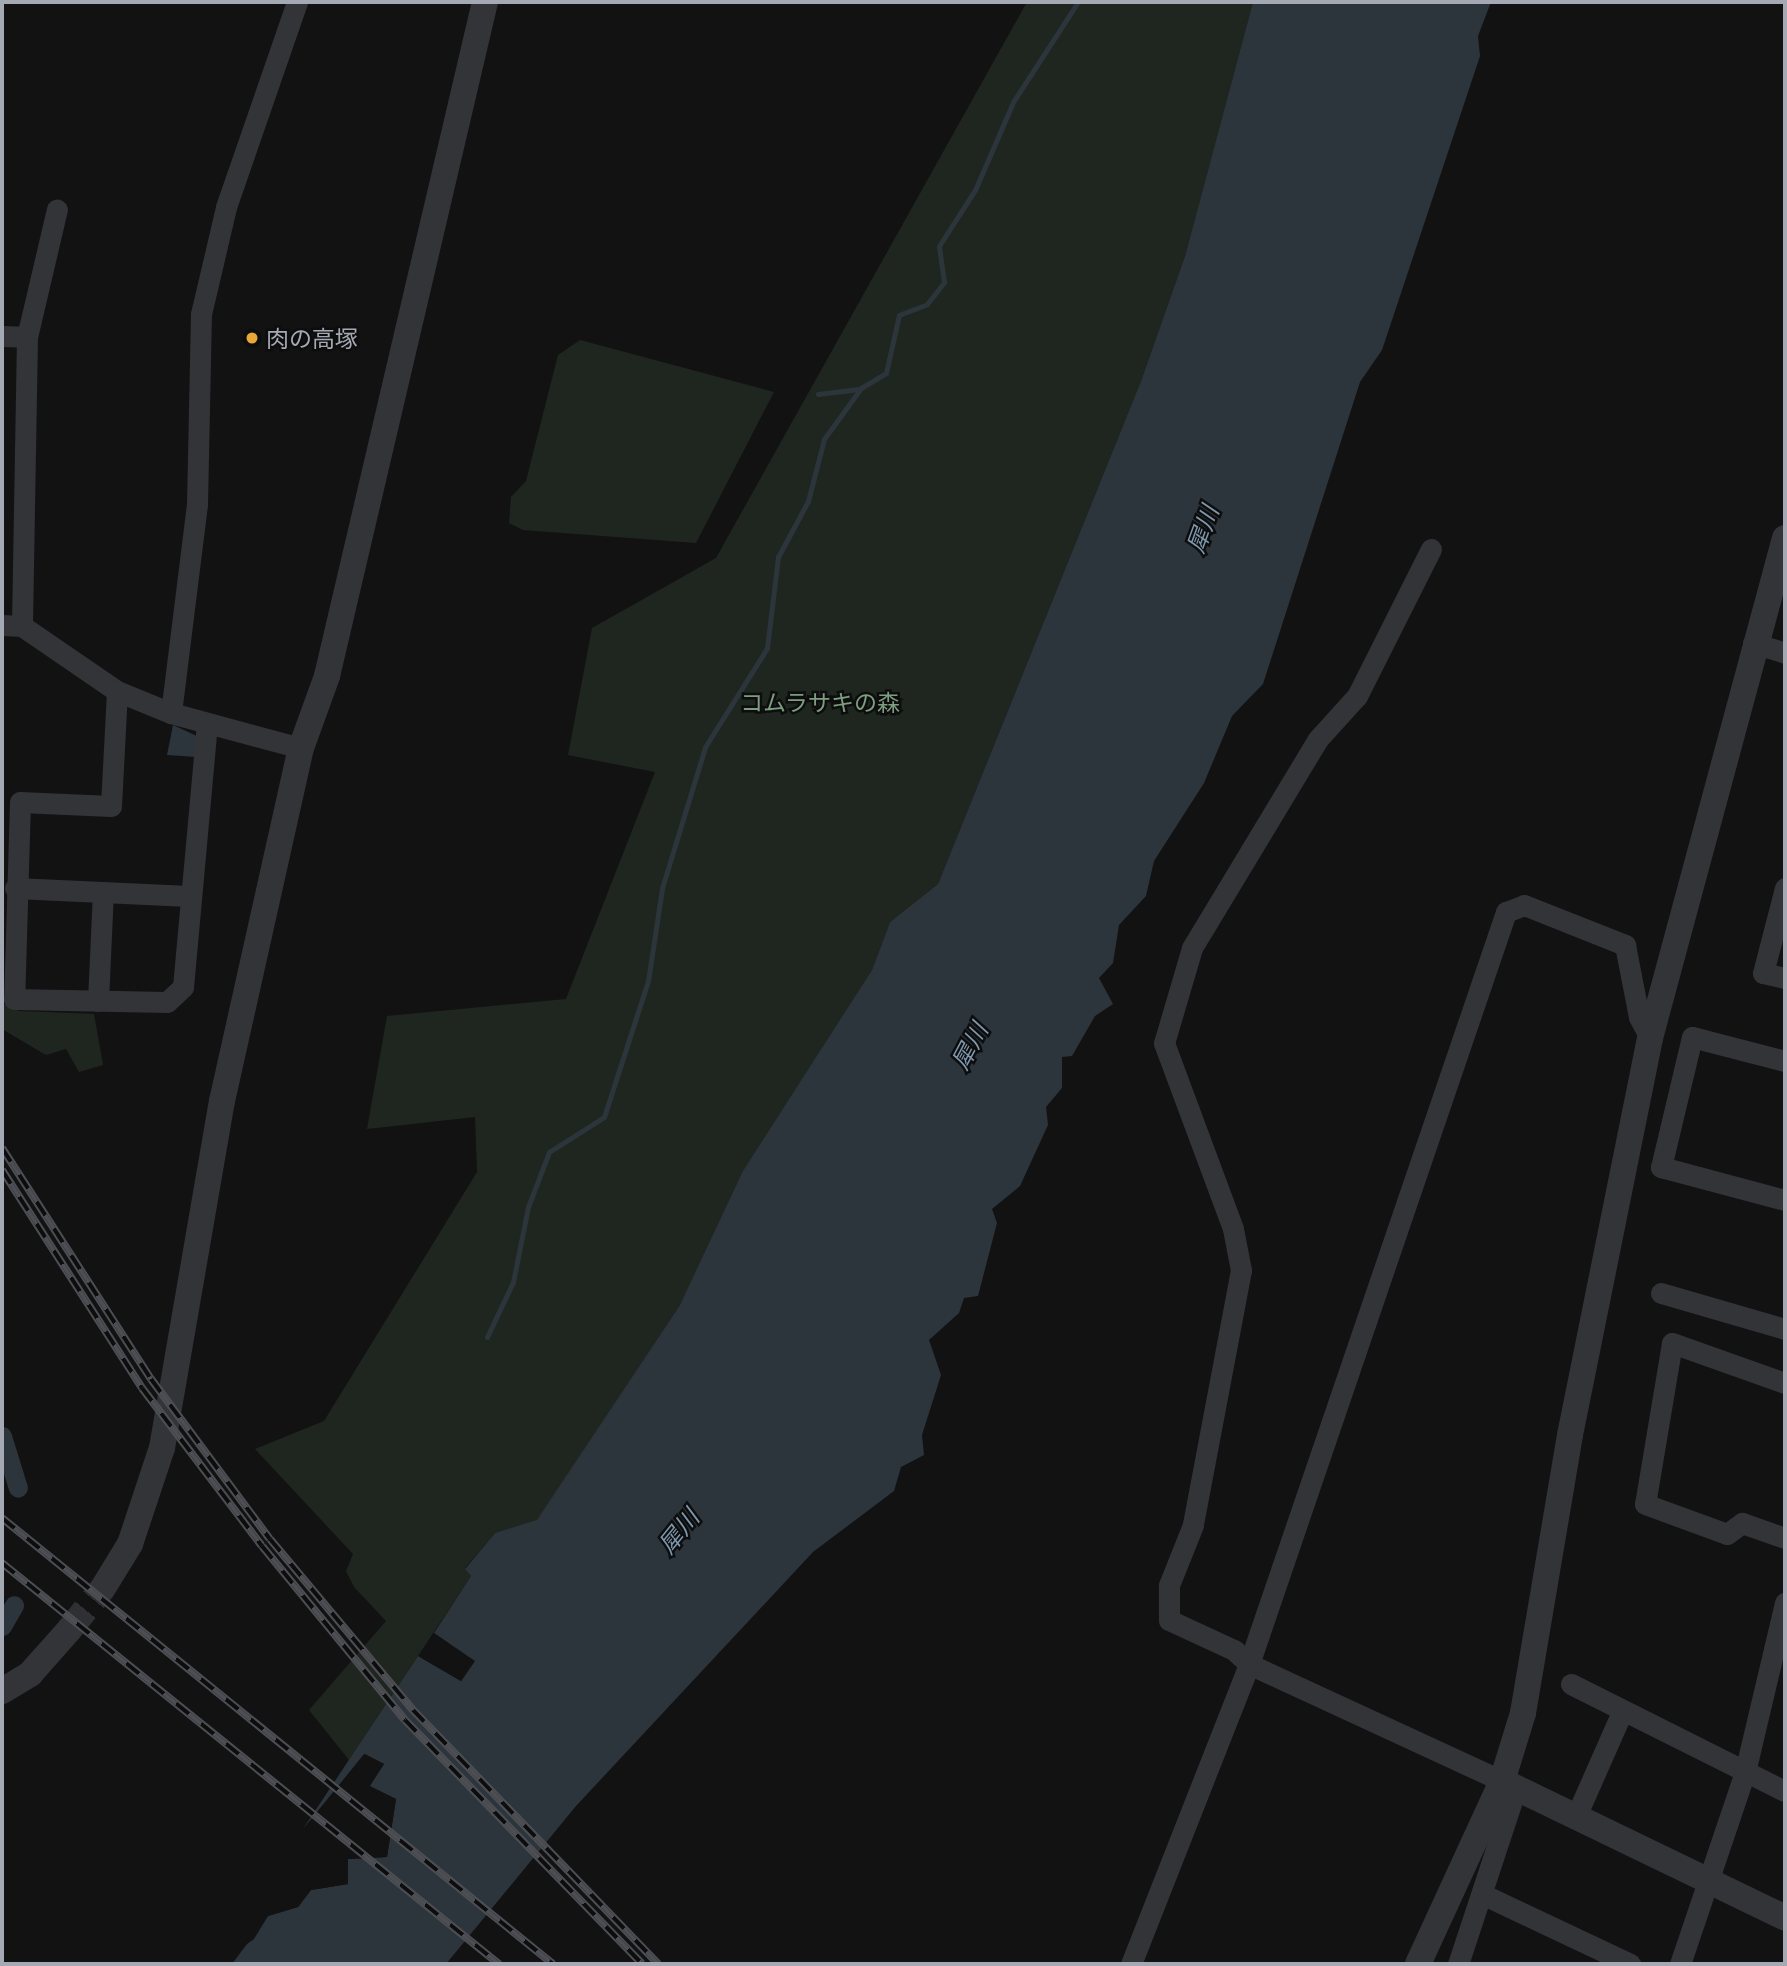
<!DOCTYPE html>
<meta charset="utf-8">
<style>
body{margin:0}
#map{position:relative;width:1787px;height:1966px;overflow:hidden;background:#121213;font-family:"Noto Sans","Noto Sans JP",sans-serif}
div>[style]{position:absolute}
.green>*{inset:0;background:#1f261f}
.water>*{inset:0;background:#2c353b}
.pier>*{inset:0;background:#121213}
.stream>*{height:5px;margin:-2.5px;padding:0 2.5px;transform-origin:2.5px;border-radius:2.5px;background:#2c353b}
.canal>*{height:19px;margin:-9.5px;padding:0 9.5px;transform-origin:9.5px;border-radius:9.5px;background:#2c353b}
.tertiary-tunnel>*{height:26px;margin-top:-13px;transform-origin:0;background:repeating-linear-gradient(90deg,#2f3033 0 26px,transparent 0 39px)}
.minor>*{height:21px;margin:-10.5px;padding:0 10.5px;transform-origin:10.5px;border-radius:10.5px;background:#333438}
.tertiary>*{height:26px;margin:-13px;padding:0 13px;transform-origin:13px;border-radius:13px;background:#333438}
.rail>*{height:8px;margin-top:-4px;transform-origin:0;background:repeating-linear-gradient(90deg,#0d0d0e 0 16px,#4c4e53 0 32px);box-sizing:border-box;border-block:2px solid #4c4e53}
.dots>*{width:19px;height:19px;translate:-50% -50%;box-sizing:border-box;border:4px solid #0d0d0e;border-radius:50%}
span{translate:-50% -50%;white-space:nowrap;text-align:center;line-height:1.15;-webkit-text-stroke:5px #0d0d0e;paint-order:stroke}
.poi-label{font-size:23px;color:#a4a9b3}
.left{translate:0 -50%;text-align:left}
.park-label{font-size:23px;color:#7c9d7e}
.water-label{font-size:24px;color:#7d97ad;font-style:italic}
.frame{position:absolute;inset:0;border:4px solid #a4a9b3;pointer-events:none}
</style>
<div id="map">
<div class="green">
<div style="clip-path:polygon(1027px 2px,1253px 2px,1185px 256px,1141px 381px,938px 884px,890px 922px,872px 970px,810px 1068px,680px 1305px,537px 1521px,495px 1533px,465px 1568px,471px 1576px,349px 1760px,309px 1710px,386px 1621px,354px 1587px,346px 1571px,353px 1554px,255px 1449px,324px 1421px,477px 1172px,475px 1117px,367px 1129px,387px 1016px,566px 999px,655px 772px,568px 755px,592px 628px,716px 558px)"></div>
<div style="clip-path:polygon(580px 340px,774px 392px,696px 543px,523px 530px,509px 523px,511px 497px,526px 481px,558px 355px)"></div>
<div style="clip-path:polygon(2px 1003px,19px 1011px,94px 1014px,103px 1065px,79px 1072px,66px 1049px,46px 1055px,2px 1029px)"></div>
</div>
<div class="water">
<div style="clip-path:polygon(1253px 2px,1491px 2px,1478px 36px,1480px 56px,1382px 350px,1360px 382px,1263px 684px,1232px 716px,1204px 783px,1154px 861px,1146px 896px,1119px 925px,1113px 963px,1099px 978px,1113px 1004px,1095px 1016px,1072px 1056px,1062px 1057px,1062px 1088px,1046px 1107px,1048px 1125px,1020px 1186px,992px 1209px,997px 1223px,978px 1296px,964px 1298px,959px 1313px,929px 1340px,941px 1375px,922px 1435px,924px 1455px,901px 1467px,894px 1491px,813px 1552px,576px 1806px,446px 1964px,232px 1964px,268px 1916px,298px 1907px,311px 1890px,348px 1884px,348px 1859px,387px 1857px,396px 1799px,369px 1786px,384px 1764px,365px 1754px,303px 1829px,418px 1656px,461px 1681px,474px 1662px,434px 1633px,471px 1576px,465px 1569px,495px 1533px,537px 1520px,680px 1305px,743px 1171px,872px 970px,890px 922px,938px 884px,1141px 381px,1185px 256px)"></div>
<div style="clip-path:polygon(173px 725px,199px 737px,196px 757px,167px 755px)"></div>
</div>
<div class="pier">
<div style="clip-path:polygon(434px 1633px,475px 1661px,461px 1681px,418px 1656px,460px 1676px,470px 1662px)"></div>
<div style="clip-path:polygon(364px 1754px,384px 1764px,370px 1786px,396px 1799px,387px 1857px,348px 1859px,348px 1884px,311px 1890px,298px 1907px,268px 1916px,254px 1939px,240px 1949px,266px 1913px,296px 1904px,310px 1887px,345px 1881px,346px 1856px,384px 1853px,392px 1801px,367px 1788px,379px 1766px,365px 1758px,301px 1832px)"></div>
</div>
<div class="stream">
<div style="left:818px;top:394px;width:41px;rotate:-7deg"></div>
<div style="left:487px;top:1337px;width:61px;rotate:-64.7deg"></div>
<div style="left:513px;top:1282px;width:76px;rotate:-78.7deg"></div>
<div style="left:528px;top:1207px;width:59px;rotate:-69.1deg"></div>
<div style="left:549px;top:1152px;width:65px;rotate:-32.5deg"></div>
<div style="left:604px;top:1117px;width:143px;rotate:-72.1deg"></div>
<div style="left:648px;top:981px;width:94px;rotate:-81.4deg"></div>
<div style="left:662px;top:888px;width:147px;rotate:-73deg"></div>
<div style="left:705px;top:747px;width:117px;rotate:-57.9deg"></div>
<div style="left:767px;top:648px;width:92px;rotate:-83.1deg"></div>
<div style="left:778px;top:557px;width:64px;rotate:-61.8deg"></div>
<div style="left:808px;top:501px;width:64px;rotate:-75.5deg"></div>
<div style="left:824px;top:439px;width:63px;rotate:-54deg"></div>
<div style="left:861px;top:388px;width:29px;rotate:-31deg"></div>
<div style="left:886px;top:373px;width:59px;rotate:-77.4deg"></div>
<div style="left:899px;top:315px;width:30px;rotate:-21deg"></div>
<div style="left:927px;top:304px;width:28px;rotate:-52deg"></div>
<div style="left:944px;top:282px;width:36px;rotate:-98deg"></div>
<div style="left:939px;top:246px;width:67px;rotate:-57.3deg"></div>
<div style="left:975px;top:190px;width:96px;rotate:-66.6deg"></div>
<div style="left:1013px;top:102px;width:119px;rotate:-57deg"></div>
</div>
<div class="canal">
<div style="left:2px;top:1436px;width:54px;rotate:72.9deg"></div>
<div style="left:2px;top:1626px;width:24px;rotate:-60deg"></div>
</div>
<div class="tertiary-tunnel">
<div style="left:69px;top:1630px;width:54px;rotate:-51deg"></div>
</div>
<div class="minor">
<div style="left:2px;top:336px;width:25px;rotate:2deg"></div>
<div style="left:27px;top:337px;width:289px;rotate:91deg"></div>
<div style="left:27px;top:337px;width:131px;rotate:-76.8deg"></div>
<div style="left:1431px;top:549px;width:165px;rotate:116.7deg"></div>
<div style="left:1357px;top:696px;width:58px;rotate:132.2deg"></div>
<div style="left:1318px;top:739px;width:244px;rotate:121.1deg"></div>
<div style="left:1192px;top:948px;width:99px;rotate:106.4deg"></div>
<div style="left:1164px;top:1043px;width:198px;rotate:69.6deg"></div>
<div style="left:1233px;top:1229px;width:42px;rotate:79deg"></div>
<div style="left:1241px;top:1270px;width:259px;rotate:100.7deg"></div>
<div style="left:1193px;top:1525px;width:65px;rotate:111.8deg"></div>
<div style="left:1169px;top:1585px;width:35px;rotate:90deg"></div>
<div style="left:1169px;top:1620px;width:72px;rotate:24.8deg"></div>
<div style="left:1234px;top:1650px;width:21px;rotate:43deg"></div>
<div style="left:1249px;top:1664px;width:279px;rotate:24.8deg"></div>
<div style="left:2px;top:625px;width:20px;rotate:3deg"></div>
<div style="left:22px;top:626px;width:115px;rotate:34.4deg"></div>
<div style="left:117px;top:691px;width:58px;rotate:22.2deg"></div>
<div style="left:171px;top:713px;width:135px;rotate:15.1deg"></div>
<div style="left:1753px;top:643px;width:34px;rotate:17deg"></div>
<div style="left:117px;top:691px;width:115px;rotate:93deg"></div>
<div style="left:111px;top:806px;width:91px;rotate:-177.5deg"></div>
<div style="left:20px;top:802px;width:197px;rotate:91.7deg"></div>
<div style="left:14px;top:999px;width:153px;rotate:1.1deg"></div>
<div style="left:167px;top:1002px;width:22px;rotate:-43deg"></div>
<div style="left:183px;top:987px;width:264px;rotate:-84.8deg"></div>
<div style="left:171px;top:713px;width:211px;rotate:-82.9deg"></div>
<div style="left:197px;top:504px;width:190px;rotate:-88.8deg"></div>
<div style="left:201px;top:314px;width:110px;rotate:-76.8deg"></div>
<div style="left:226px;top:207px;width:217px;rotate:-70.9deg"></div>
<div style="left:15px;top:888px;width:174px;rotate:2.6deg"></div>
<div style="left:1785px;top:888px;width:88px;rotate:104.5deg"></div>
<div style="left:1763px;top:973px;width:23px;rotate:13deg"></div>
<div style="left:98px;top:1001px;width:109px;rotate:-87.4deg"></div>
<div style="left:1785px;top:1061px;width:96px;rotate:-165.5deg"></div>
<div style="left:1692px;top:1037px;width:134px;rotate:103.4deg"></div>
<div style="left:1661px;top:1167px;width:128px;rotate:14.9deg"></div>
<div style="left:1661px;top:1293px;width:129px;rotate:16.2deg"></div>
<div style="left:1785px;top:1383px;width:120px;rotate:-160.5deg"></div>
<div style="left:1672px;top:1343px;width:163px;rotate:99.5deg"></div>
<div style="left:1645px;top:1504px;width:87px;rotate:20.1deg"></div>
<div style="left:1727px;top:1534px;width:19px;rotate:-36deg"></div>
<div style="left:1742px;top:1523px;width:46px;rotate:19.2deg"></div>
<div style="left:1571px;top:1684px;width:239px;rotate:26.6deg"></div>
<div style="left:1577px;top:1814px;width:111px;rotate:-66.2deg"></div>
<div style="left:1482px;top:1894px;width:164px;rotate:25.3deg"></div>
<div style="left:1131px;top:1964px;width:322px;rotate:-68.5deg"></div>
<div style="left:1249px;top:1664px;width:795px;rotate:-71.13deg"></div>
<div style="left:1506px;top:912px;width:19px;rotate:-21deg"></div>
<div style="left:1524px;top:905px;width:109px;rotate:21.6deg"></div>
<div style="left:1625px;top:945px;width:73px;rotate:79deg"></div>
<div style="left:1639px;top:1017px;width:24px;rotate:62deg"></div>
<div style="left:1458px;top:1964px;width:184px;rotate:-71.7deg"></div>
<div style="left:1680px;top:1964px;width:203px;rotate:-71.3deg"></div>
<div style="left:1745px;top:1772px;width:174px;rotate:-76.7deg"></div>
</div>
<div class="tertiary">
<div style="left:103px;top:1588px;width:52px;rotate:-58.5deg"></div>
<div style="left:130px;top:1544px;width:101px;rotate:-71.6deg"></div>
<div style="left:162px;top:1448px;width:352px;rotate:-80.2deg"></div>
<div style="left:222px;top:1101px;width:362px;rotate:-77.4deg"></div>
<div style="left:301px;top:748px;width:77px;rotate:-70.1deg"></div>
<div style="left:327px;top:676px;width:692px;rotate:-76.81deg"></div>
<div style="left:2px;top:1691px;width:33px;rotate:-31deg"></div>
<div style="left:30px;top:1674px;width:59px;rotate:-48.4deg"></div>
<div style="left:1502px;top:1781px;width:314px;rotate:25.8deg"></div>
<div style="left:1418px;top:1964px;width:201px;rotate:-65.3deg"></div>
<div style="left:1502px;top:1781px;width:71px;rotate:-72.8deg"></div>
<div style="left:1523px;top:1713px;width:282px;rotate:-80.4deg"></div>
<div style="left:1570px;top:1435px;width:405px;rotate:-78.6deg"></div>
<div style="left:1650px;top:1038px;width:518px;rotate:-74.89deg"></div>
</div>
<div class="rail">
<div style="left:2px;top:1148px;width:275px;rotate:57.2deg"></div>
<div style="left:151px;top:1379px;width:199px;rotate:53.4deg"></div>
<div style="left:270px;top:1539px;width:223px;rotate:50.1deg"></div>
<div style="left:413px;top:1710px;width:353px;rotate:46deg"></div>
<div style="left:2px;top:1170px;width:259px;rotate:57.3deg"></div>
<div style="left:142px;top:1388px;width:198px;rotate:52.8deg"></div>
<div style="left:262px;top:1546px;width:225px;rotate:50.6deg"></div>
<div style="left:405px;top:1720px;width:340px;rotate:45.8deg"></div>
<div style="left:2px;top:1518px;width:709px;rotate:38.99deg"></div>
<div style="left:2px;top:1563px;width:639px;rotate:38.9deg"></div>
</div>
<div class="dots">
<div style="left:252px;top:338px;background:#e7a837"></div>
</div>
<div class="poi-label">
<span class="left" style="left:266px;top:338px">肉の高塚</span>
</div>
<div class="park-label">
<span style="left:820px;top:702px">コムラサキの森</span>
</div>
<div class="water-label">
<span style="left:1202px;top:529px;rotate:-70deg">犀川</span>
<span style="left:969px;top:1046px;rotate:-62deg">犀川</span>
<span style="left:678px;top:1531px;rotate:-51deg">犀川</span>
</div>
<div class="frame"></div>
</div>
